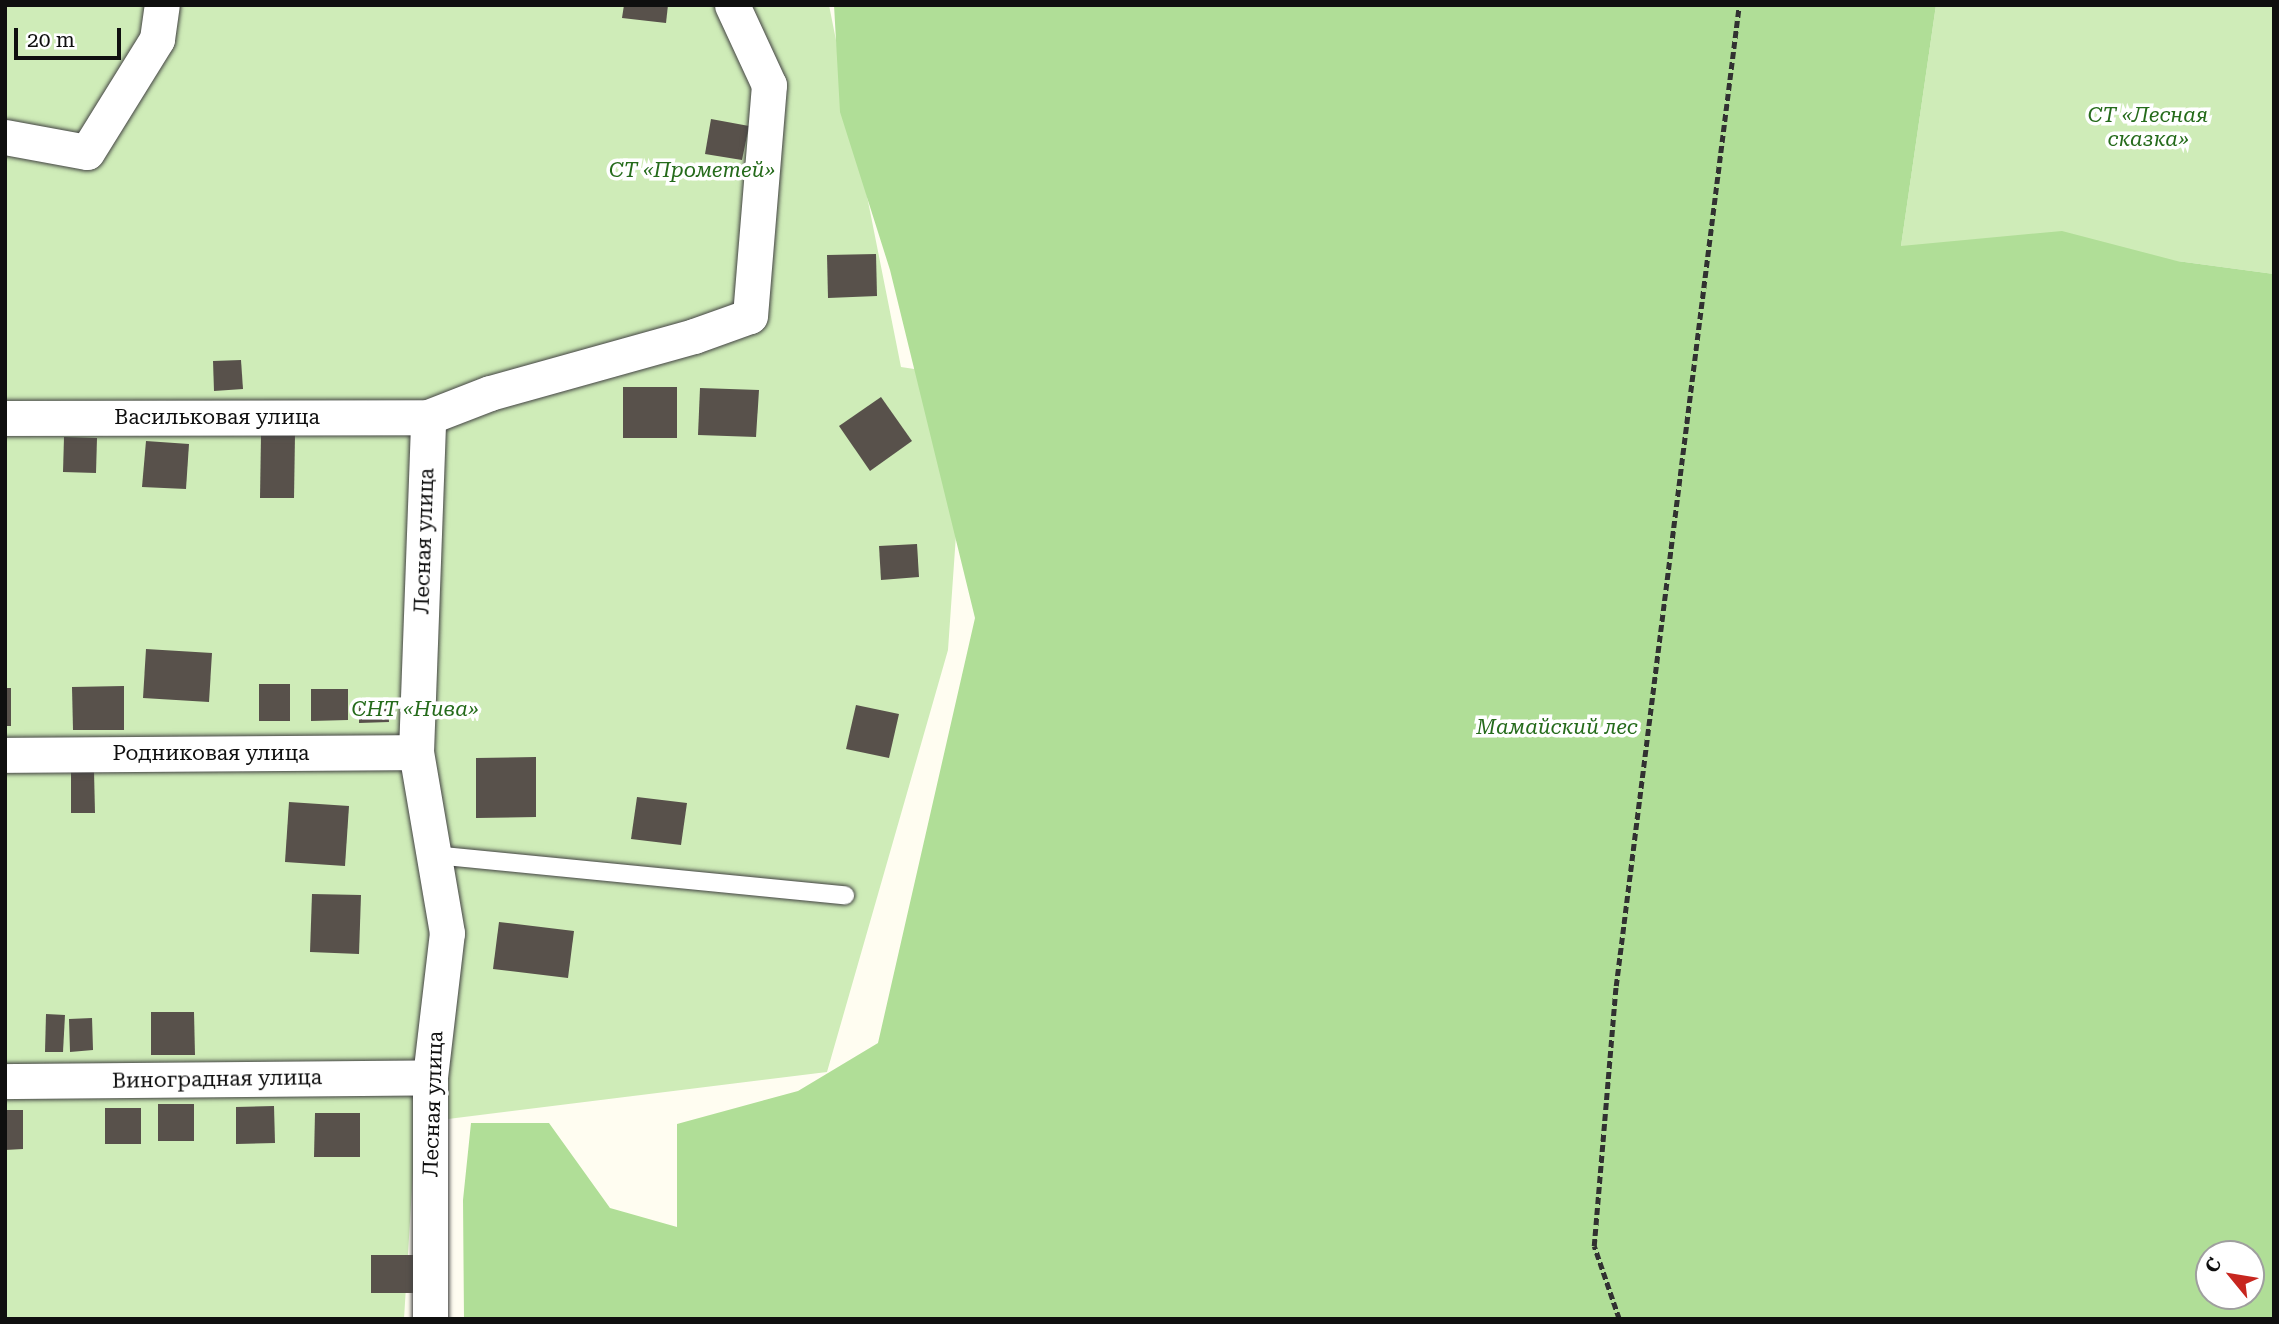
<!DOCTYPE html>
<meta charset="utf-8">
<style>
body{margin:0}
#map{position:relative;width:2279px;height:1324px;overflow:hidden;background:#fffdf1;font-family:"Roboto Serif",serif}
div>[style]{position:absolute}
.green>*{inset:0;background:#cfecb8}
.forest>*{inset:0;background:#b0de97}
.building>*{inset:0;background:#58514b}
.path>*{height:4.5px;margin-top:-2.25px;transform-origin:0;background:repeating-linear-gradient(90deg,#313131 0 7px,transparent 0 10.5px)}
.roads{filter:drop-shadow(0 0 2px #424242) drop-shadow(0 0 2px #424242)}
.service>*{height:18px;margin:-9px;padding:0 9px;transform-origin:9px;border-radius:9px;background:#fff}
.minor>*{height:35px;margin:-17.5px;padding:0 17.5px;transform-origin:17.5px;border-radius:17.5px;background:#fff}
span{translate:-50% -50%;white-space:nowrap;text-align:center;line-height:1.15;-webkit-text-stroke:7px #fff;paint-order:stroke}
.park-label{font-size:21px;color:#256b1b;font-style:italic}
.street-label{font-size:21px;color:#0f0f0f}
.frame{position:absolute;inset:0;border:7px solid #0f0f0f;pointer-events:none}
.north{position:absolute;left:2195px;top:1240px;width:70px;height:70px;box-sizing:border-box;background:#fff;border:2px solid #9f9f9f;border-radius:50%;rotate:300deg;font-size:19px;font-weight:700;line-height:28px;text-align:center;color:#0f0f0f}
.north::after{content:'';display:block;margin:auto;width:24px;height:32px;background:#c7261f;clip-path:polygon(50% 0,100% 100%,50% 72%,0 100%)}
.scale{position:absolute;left:14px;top:28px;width:107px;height:32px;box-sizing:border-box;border:4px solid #0f0f0f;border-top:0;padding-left:9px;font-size:21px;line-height:24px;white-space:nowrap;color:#0f0f0f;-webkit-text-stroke:5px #fff;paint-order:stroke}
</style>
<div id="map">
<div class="green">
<div style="clip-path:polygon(5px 5px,829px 5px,901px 367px,967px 377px,948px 650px,827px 1072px,416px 1123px,404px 1319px,5px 1319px)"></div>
<div style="clip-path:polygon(1936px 5px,2274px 5px,2274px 274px,2177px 261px,1901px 246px)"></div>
</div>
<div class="forest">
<div style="clip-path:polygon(evenodd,834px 5px,1936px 5px,1901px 246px,2062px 231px,2177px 261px,2274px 274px,2274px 1319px,464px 1319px,463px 1200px,471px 1123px,549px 1123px,610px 1208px,677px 1227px,677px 1124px,798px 1091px,878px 1043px,975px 618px,890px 270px,840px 112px,834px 5px,2209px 1254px,2251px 1254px,2251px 1296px,2209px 1296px,2209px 1254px)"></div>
</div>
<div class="building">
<div style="clip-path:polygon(624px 5px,668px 5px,666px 23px,622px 18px)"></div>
<div style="clip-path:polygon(711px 119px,749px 126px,742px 160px,705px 154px)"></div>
<div style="clip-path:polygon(876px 254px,877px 296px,828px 298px,827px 255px)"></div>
<div style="clip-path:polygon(241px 360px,243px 389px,214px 391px,213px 361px)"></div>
<div style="clip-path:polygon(623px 387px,677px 387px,677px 438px,623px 438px)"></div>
<div style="clip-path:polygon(700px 388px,759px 390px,756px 437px,698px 435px)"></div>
<div style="clip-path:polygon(881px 397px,912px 441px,870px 471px,839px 426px)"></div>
<div style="clip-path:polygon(261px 435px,295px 435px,294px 498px,260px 498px)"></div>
<div style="clip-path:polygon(64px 437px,97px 438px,96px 473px,63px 472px)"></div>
<div style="clip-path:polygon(146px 441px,189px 444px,186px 489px,142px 487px)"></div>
<div style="clip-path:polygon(917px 544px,919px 577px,881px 580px,879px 546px)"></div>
<div style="clip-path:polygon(146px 649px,212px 653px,209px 702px,143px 698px)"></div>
<div style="clip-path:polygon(259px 684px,290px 684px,290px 721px,259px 721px)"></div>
<div style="clip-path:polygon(124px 686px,124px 730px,73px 730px,72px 687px)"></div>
<div style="clip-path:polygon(5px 688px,11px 688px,11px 726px,5px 726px)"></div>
<div style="clip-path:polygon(311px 689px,348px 689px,348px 720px,311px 721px)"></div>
<div style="clip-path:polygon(359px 702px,388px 702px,389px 722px,359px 723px)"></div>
<div style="clip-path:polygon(856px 705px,899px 714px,889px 758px,846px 749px)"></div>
<div style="clip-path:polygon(536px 757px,536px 817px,476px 818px,476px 758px)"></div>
<div style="clip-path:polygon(94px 771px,95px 813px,71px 813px,71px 772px)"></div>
<div style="clip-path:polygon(637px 797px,687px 803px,681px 845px,631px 839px)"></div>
<div style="clip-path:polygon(289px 802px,349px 806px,345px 866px,285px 862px)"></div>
<div style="clip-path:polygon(312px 894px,361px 895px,359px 954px,310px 952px)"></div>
<div style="clip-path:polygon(499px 922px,574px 931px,568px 978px,493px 969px)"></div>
<div style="clip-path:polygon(151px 1012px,194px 1012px,195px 1055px,151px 1055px)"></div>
<div style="clip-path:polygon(46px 1014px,65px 1015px,63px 1052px,45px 1052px)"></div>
<div style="clip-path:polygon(92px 1018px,93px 1050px,70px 1052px,69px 1019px)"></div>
<div style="clip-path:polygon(158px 1104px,194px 1104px,194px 1141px,158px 1141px)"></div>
<div style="clip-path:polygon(274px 1106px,275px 1143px,236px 1144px,236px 1107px)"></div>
<div style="clip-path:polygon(105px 1108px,141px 1108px,141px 1144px,105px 1144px)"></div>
<div style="clip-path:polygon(5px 1110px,23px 1110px,23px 1149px,5px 1150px)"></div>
<div style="clip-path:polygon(315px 1113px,360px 1113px,360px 1157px,314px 1157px)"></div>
<div style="clip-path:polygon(371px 1255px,413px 1255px,413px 1293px,371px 1293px)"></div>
</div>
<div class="path">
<div style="left:1619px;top:1319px;width:77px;rotate:-108.9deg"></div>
<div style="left:1594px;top:1246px;width:261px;rotate:-85.2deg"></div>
<div style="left:1616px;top:986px;width:989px;rotate:-82.85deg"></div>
</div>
<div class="roads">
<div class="service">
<div style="left:434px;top:855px;width:413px;rotate:5.6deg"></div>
</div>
<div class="minor">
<div style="left:5px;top:137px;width:83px;rotate:10.4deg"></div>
<div style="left:87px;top:152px;width:133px;rotate:-58.2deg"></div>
<div style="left:157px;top:39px;width:34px;rotate:-82deg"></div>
<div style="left:5px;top:418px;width:423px;rotate:-0.1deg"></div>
<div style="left:5px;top:755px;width:411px;rotate:-0.4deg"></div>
<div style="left:5px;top:1081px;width:425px;rotate:-0.5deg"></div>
<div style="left:430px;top:1319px;width:242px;rotate:-90deg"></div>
<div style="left:430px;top:1077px;width:145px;rotate:-83.3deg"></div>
<div style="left:447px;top:933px;width:184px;rotate:-99.7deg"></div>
<div style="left:416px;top:752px;width:335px;rotate:-87.9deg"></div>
<div style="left:428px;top:417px;width:66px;rotate:-21.2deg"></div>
<div style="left:490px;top:393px;width:212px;rotate:-15.6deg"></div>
<div style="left:694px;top:336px;width:59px;rotate:-19.7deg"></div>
<div style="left:750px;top:316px;width:232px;rotate:-85.3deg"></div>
<div style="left:769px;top:85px;width:88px;rotate:-114.8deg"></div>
</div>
</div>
<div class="park-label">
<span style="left:2148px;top:127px">СТ «Лесная<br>сказка»</span>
<span style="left:692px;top:170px">СТ «Прометей»</span>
<span style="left:415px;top:709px">СНТ «Нива»</span>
<span style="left:1557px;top:727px">Мамайский лес</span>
</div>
<div class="street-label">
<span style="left:217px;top:417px">Васильковая улица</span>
<span style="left:424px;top:541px;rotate:-88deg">Лесная улица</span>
<span style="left:211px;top:753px">Родниковая улица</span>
<span style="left:217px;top:1079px;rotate:-1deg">Виноградная улица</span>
<span style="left:433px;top:1104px;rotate:-88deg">Лесная улица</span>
</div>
<div class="frame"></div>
<div class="north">С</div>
<div class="scale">20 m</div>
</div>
